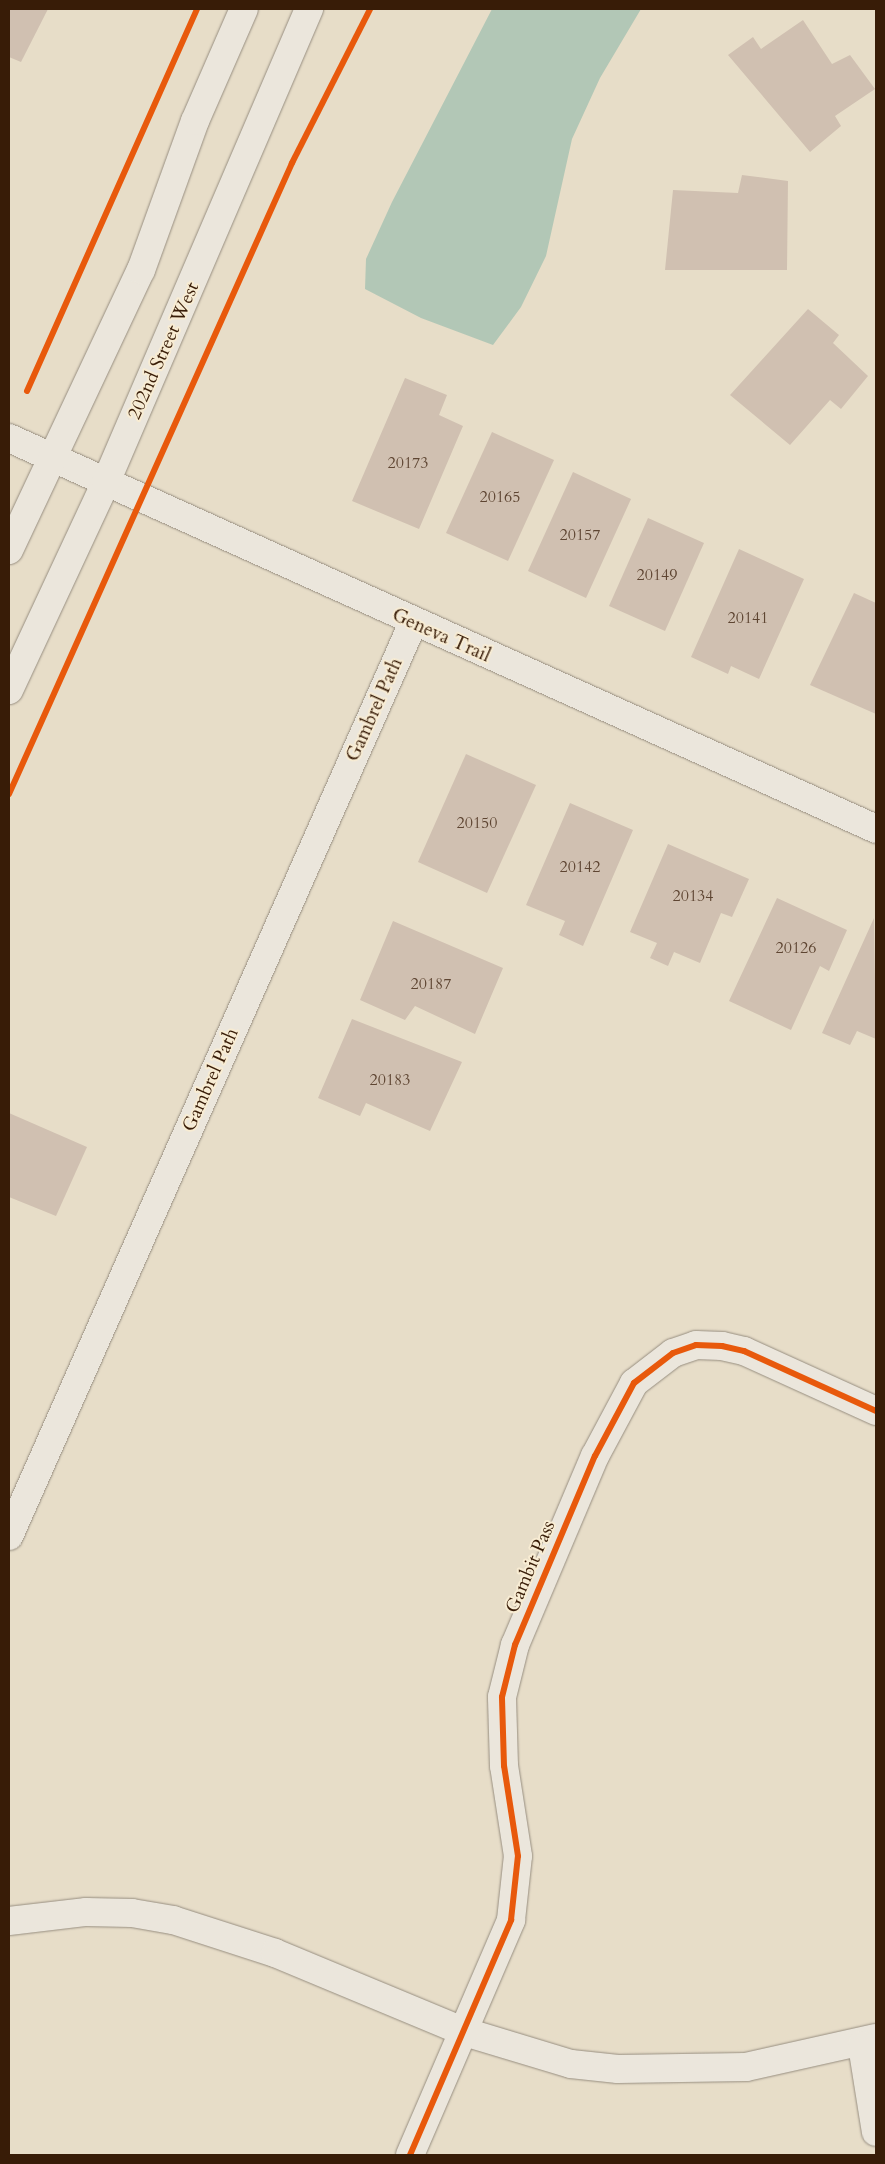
<!DOCTYPE html>
<style>
body{margin:0}
#map{position:relative;width:885px;height:2164px;overflow:hidden;background:#e7ddc8;font-family:Cardo,serif}
div>[style]{position:absolute}
.water>*{inset:0;background:#b2c7b6}
.building>*{inset:0;background:#d0c0b1}
.roads{filter:drop-shadow(0 0 1px #978e80) drop-shadow(0 0 1px #978e80)}
.minor>*{height:28px;margin:-14px;padding:0 14px;transform-origin:14px;border-radius:14px;background:#ebe6dc}
.cycleway>*{height:6px;margin:-3px;padding:0 3px;transform-origin:3px;border-radius:3px;background:#e8590c}
span{translate:-50% -50%;white-space:nowrap;text-align:center;line-height:1.15;-webkit-text-stroke:4px #f8ecd3;paint-order:stroke}
.number-label{font-size:16px;color:#5e4532}
.number-label span{-webkit-text-stroke-width:0}
.street-label{font-size:19px;color:#381c07}
.frame{position:absolute;inset:0;border:10px solid #381c07;pointer-events:none}
</style>
<div id="map">
<div class="water">
<div style="clip-path:polygon(492px 9px,641px 9px,600px 78px,572px 139px,546px 256px,521px 307px,493px 345px,421px 318px,365px 289px,366px 259px,392px 202px)"></div>
</div>
<div class="building">
<div style="clip-path:polygon(9px 9px,48px 9px,21px 62px,9px 57px)"></div>
<div style="clip-path:polygon(803px 20px,832px 64px,850px 55px,875px 89px,835px 116px,841px 126px,810px 152px,728px 55px,753px 37px,761px 49px)"></div>
<div style="clip-path:polygon(742px 175px,788px 181px,787px 270px,665px 270px,673px 190px,738px 193px)"></div>
<div style="clip-path:polygon(808px 309px,839px 335px,833px 343px,868px 376px,841px 409px,830px 400px,790px 445px,730px 395px)"></div>
<div style="clip-path:polygon(405px 378px,447px 395px,439px 415px,463px 426px,419px 529px,352px 501px)"></div>
<div style="clip-path:polygon(492px 432px,554px 460px,508px 561px,446px 533px)"></div>
<div style="clip-path:polygon(573px 472px,631px 499px,586px 598px,528px 571px)"></div>
<div style="clip-path:polygon(648px 518px,704px 543px,665px 631px,609px 606px)"></div>
<div style="clip-path:polygon(739px 549px,804px 579px,759px 679px,731px 666px,728px 674px,691px 657px)"></div>
<div style="clip-path:polygon(854px 593px,876px 603px,876px 714px,810px 685px)"></div>
<div style="clip-path:polygon(466px 754px,536px 785px,487px 893px,418px 862px)"></div>
<div style="clip-path:polygon(570px 803px,633px 830px,583px 946px,559px 935px,565px 921px,526px 905px)"></div>
<div style="clip-path:polygon(668px 844px,749px 879px,732px 917px,721px 913px,700px 963px,674px 952px,668px 966px,650px 958px,657px 943px,630px 932px)"></div>
<div style="clip-path:polygon(777px 898px,847px 930px,829px 971px,820px 966px,791px 1030px,729px 1001px)"></div>
<div style="clip-path:polygon(874px 918px,876px 1039px,857px 1031px,850px 1045px,822px 1033px)"></div>
<div style="clip-path:polygon(393px 921px,503px 968px,475px 1034px,415px 1006px,405px 1020px,360px 1000px)"></div>
<div style="clip-path:polygon(352px 1019px,462px 1062px,430px 1131px,366px 1103px,360px 1116px,318px 1098px)"></div>
<div style="clip-path:polygon(9px 1113px,87px 1147px,56px 1216px,9px 1197px)"></div>
</div>
<div class="roads">
<div class="minor">
<div style="left:9px;top:438px;width:951px;rotate:24.27deg"></div>
<div style="left:9px;top:550px;width:310px;rotate:-64.8deg"></div>
<div style="left:141px;top:270px;width:158px;rotate:-70.1deg"></div>
<div style="left:195px;top:121px;width:122px;rotate:-66.4deg"></div>
<div style="left:9px;top:690px;width:230px;rotate:-65deg"></div>
<div style="left:106px;top:482px;width:515px;rotate:-66.77deg"></div>
<div style="left:9px;top:1536px;width:998px;rotate:-66.13deg"></div>
<div style="left:9px;top:1921px;width:78px;rotate:-6.7deg"></div>
<div style="left:86px;top:1912px;width:46px;rotate:1.2deg"></div>
<div style="left:132px;top:1913px;width:42px;rotate:9.7deg"></div>
<div style="left:173px;top:1920px;width:107px;rotate:17.9deg"></div>
<div style="left:275px;top:1953px;width:206px;rotate:22.6deg"></div>
<div style="left:465px;top:2032px;width:111px;rotate:16.8deg"></div>
<div style="left:571px;top:2064px;width:47px;rotate:6.1deg"></div>
<div style="left:618px;top:2069px;width:128px;rotate:-0.9deg"></div>
<div style="left:746px;top:2067px;width:133px;rotate:-12.6deg"></div>
<div style="left:862px;top:2045px;width:88px;rotate:80.9deg"></div>
<div style="left:410px;top:2155px;width:256px;rotate:-66.7deg"></div>
<div style="left:511px;top:1920px;width:64px;rotate:-83.8deg"></div>
<div style="left:518px;top:1856px;width:91px;rotate:-98.8deg"></div>
<div style="left:504px;top:1766px;width:69px;rotate:-91.7deg"></div>
<div style="left:502px;top:1697px;width:54px;rotate:-76deg"></div>
<div style="left:515px;top:1645px;width:205px;rotate:-67.1deg"></div>
<div style="left:595px;top:1456px;width:83px;rotate:-61.9deg"></div>
<div style="left:634px;top:1383px;width:49px;rotate:-37.6deg"></div>
<div style="left:673px;top:1353px;width:24px;rotate:-19deg"></div>
<div style="left:696px;top:1345px;width:26px;rotate:2deg"></div>
<div style="left:722px;top:1346px;width:23px;rotate:13deg"></div>
<div style="left:744px;top:1351px;width:145px;rotate:24.4deg"></div>
</div>
</div>
<div class="cycleway">
<div style="left:27px;top:391px;width:418px;rotate:-66deg"></div>
<div style="left:9px;top:794px;width:692px;rotate:-65.84deg"></div>
<div style="left:292px;top:163px;width:173px;rotate:-63.1deg"></div>
<div style="left:410px;top:2155px;width:256px;rotate:-66.7deg"></div>
<div style="left:511px;top:1920px;width:64px;rotate:-83.8deg"></div>
<div style="left:518px;top:1856px;width:91px;rotate:-98.8deg"></div>
<div style="left:504px;top:1766px;width:69px;rotate:-91.7deg"></div>
<div style="left:502px;top:1697px;width:54px;rotate:-76deg"></div>
<div style="left:515px;top:1645px;width:205px;rotate:-67.1deg"></div>
<div style="left:595px;top:1456px;width:83px;rotate:-61.9deg"></div>
<div style="left:634px;top:1383px;width:49px;rotate:-37.6deg"></div>
<div style="left:673px;top:1353px;width:24px;rotate:-19deg"></div>
<div style="left:696px;top:1345px;width:26px;rotate:2deg"></div>
<div style="left:722px;top:1346px;width:23px;rotate:13deg"></div>
<div style="left:744px;top:1351px;width:145px;rotate:24.4deg"></div>
</div>
<div class="number-label">
<span style="left:408px;top:463px">20173</span>
<span style="left:500px;top:497px">20165</span>
<span style="left:580px;top:535px">20157</span>
<span style="left:657px;top:575px">20149</span>
<span style="left:748px;top:618px">20141</span>
<span style="left:477px;top:823px">20150</span>
<span style="left:580px;top:867px">20142</span>
<span style="left:693px;top:896px">20134</span>
<span style="left:796px;top:948px">20126</span>
<span style="left:431px;top:984px">20187</span>
<span style="left:390px;top:1080px">20183</span>
</div>
<div class="street-label">
<span style="left:164px;top:351px;rotate:-66deg">202nd Street West</span>
<span style="left:441px;top:636px;rotate:24deg">Geneva Trail</span>
<span style="left:375px;top:710px;rotate:-66deg">Gambrel Path</span>
<span style="left:211px;top:1080px;rotate:-66deg">Gambrel Path</span>
<span style="left:531px;top:1567px;rotate:-67deg">Gambit Pass</span>
</div>
<div class="frame"></div>
</div>
